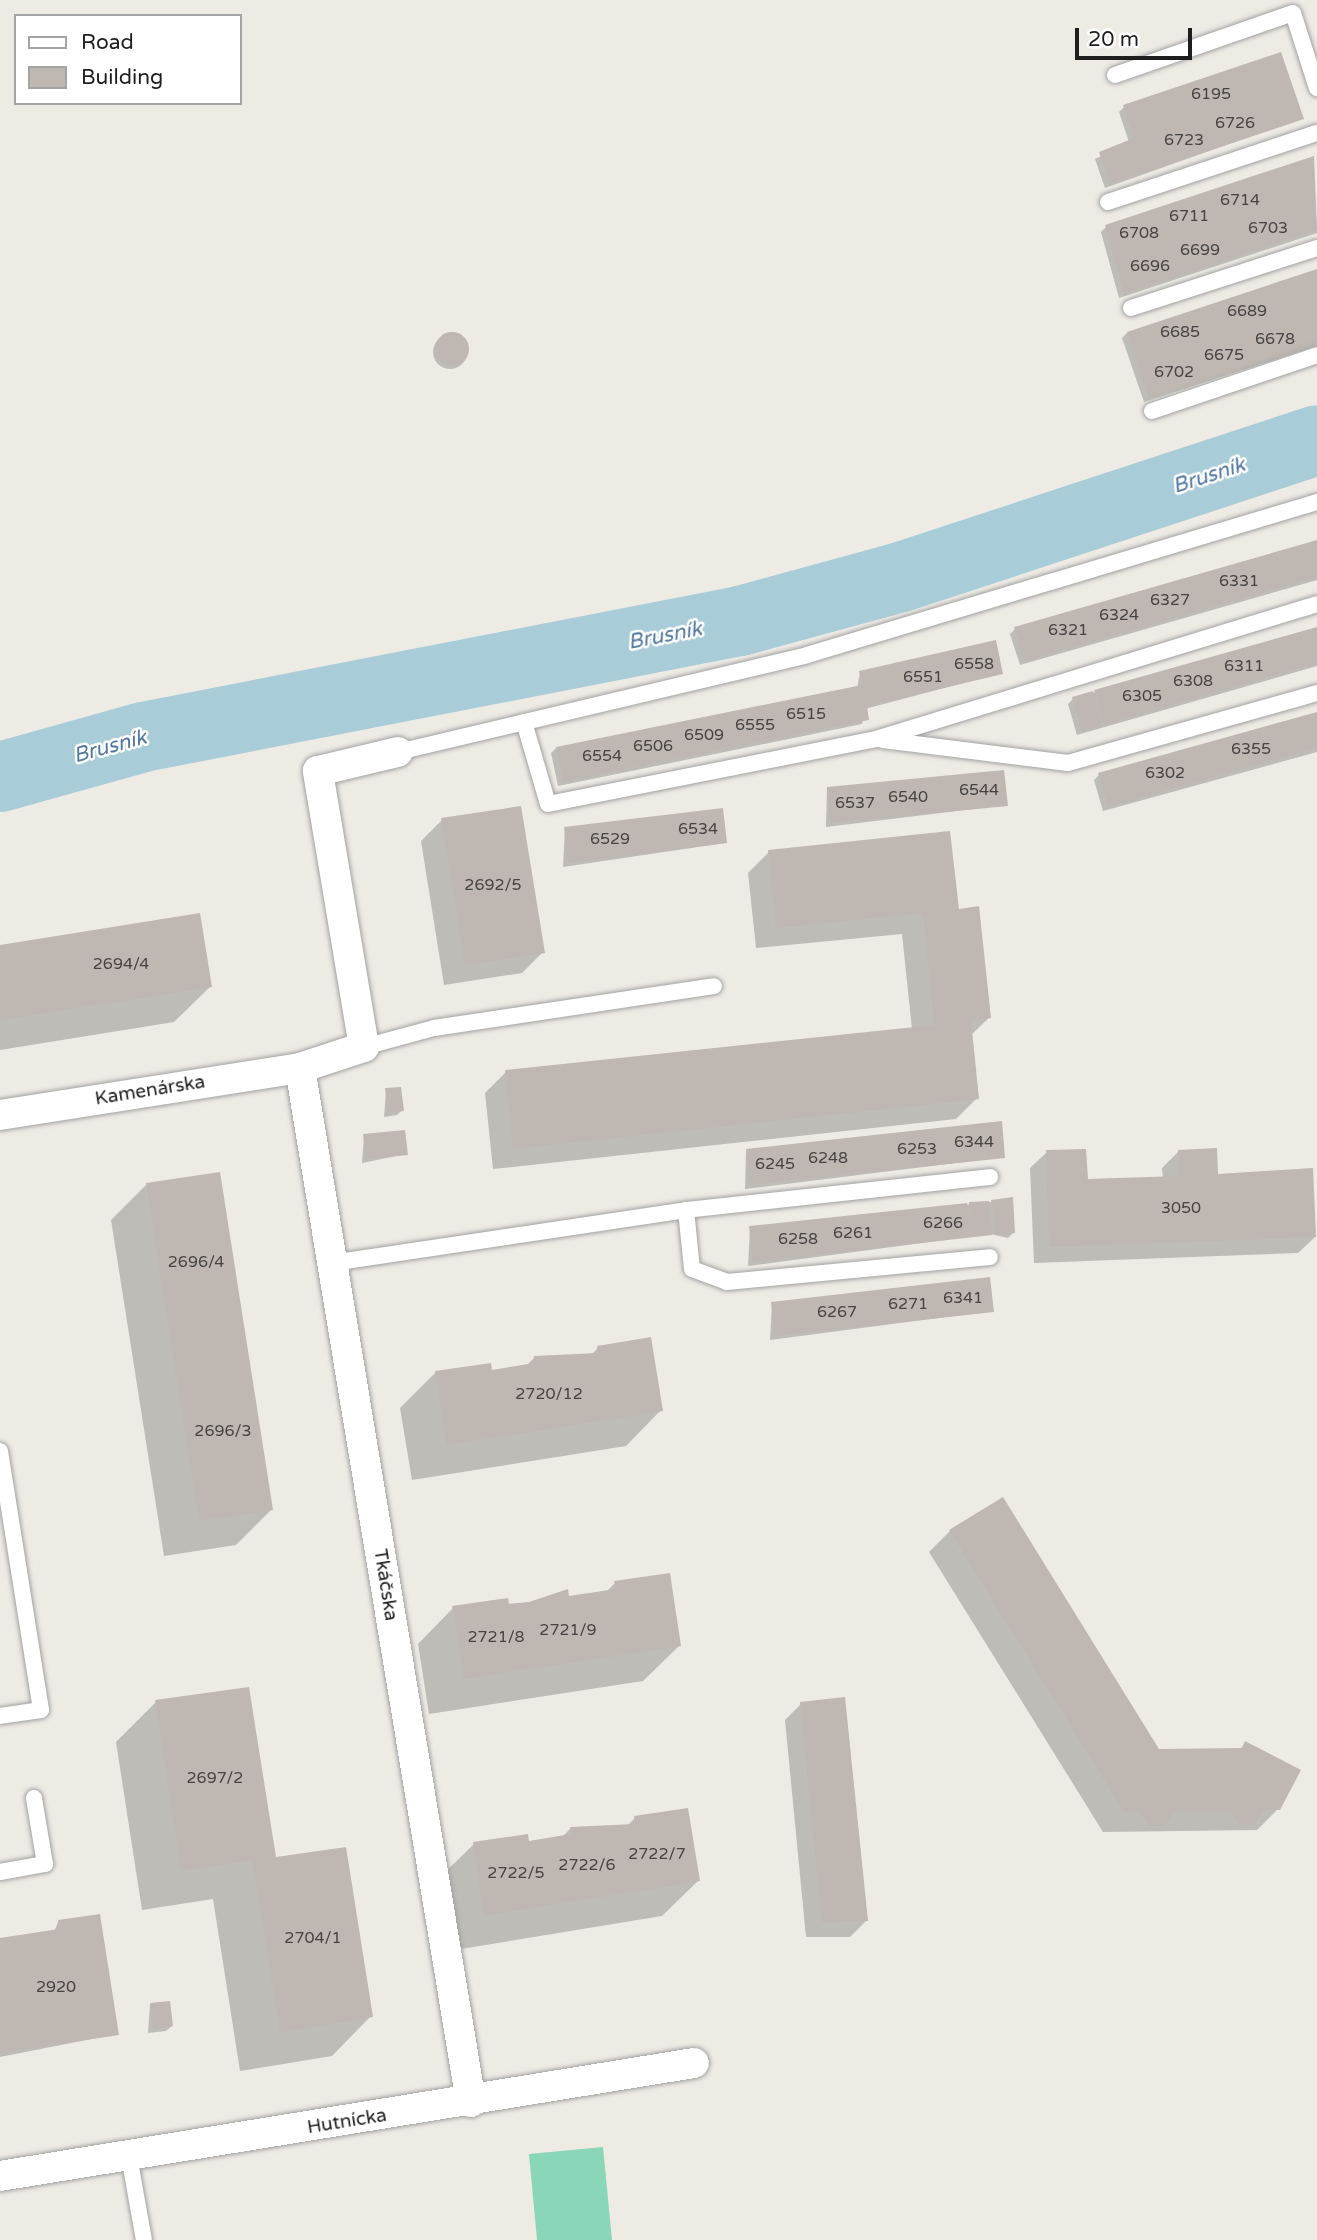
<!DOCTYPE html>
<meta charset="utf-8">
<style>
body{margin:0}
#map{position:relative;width:1317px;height:2240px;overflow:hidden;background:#eeebe5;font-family:"Varela Round",sans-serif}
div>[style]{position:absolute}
.pitch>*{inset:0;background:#8ad6b8}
.shadow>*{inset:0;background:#0003}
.round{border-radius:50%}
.river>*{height:70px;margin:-35px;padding:0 35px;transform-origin:35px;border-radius:35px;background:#a9cdd8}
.building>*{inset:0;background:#beb7b2}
.roads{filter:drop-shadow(0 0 2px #a2a2a2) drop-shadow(0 0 2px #a2a2a2)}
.service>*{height:16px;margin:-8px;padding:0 8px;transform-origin:8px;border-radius:8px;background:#fff}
.minor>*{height:30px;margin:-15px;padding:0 15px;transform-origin:15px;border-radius:15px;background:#fff}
span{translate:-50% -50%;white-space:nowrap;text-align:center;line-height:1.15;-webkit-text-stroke:5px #fff;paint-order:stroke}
.number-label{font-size:16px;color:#464443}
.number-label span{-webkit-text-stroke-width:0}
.street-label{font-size:19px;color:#1e1e1e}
.water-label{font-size:21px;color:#50779e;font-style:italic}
.legend{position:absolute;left:14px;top:14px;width:228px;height:91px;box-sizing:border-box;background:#fff;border:2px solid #a5a5a5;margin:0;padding:9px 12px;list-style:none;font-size:21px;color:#1e1e1e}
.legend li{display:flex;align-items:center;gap:14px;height:35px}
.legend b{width:35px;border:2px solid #a5a5a5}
.scale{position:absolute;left:1075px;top:28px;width:117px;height:32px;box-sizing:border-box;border:4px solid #1e1e1e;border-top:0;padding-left:9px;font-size:21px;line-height:24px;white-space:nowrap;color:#1e1e1e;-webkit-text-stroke:5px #fff;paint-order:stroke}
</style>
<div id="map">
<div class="pitch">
<div style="clip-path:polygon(603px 2147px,612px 2240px,537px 2240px,529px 2154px)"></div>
</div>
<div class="shadow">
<div style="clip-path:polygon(1124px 107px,1302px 118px,1105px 188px,1095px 159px,1129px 142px,1119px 112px)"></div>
<div style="clip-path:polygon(1313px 158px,1317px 233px,1119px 298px,1101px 232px,1106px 227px)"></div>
<div style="clip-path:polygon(1317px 272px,1317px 346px,1144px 402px,1122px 338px,1127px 333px)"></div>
<div class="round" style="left:433px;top:335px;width:34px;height:34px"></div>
<div style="clip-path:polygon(1317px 542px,1317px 580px,1020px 665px,1010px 634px,1015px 629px)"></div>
<div style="clip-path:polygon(1317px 629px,1317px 666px,1077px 735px,1068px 704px,1073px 699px)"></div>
<div style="clip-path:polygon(860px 672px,1001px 673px,865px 709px,862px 724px,558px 786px,551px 753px,556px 748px,857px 688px)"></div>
<div style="clip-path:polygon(1317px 714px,1317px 752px,1103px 811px,1094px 780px,1099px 775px)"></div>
<div style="clip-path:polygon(827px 788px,1006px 805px,826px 827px)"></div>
<div style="clip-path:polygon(442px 820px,543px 952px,522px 973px,444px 985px,421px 841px)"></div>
<div style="clip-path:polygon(565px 828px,725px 843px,563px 867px)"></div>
<div style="clip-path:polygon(769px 852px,957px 911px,989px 1018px,971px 1035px,977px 1098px,956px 1119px,493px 1169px,485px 1093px,506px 1072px,912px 1029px,902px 934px,756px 948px,748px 873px)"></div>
<div style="clip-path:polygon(0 947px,210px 987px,174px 1022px,0 1050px)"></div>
<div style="clip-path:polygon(386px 1090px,402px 1110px,397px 1115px,384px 1117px)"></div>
<div style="clip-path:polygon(364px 1136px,406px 1154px,362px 1163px)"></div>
<div style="clip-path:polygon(746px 1151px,1004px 1157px,745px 1189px)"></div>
<div style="clip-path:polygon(1047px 1152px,1087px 1181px,1163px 1179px,1162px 1168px,1178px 1152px,1315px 1237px,1298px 1253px,1034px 1263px,1030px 1168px)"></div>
<div style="clip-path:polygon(147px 1184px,271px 1510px,236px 1545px,164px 1556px,111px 1220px)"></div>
<div style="clip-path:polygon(992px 1202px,1013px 1233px,1008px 1238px,990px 1234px,748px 1266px,750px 1228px)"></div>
<div style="clip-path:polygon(772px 1303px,992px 1311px,770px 1340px)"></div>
<div style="clip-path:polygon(598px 1348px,661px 1410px,626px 1446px,412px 1480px,400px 1408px,436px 1372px,491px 1372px,526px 1366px,534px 1358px,591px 1355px)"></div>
<div style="clip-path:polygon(950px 1531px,1158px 1751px,1240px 1749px,1246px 1743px,1278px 1809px,1257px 1830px,1103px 1832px,929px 1552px)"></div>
<div style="clip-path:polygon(615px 1583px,679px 1646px,643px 1681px,429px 1714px,418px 1644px,453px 1608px,544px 1601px,566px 1591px,568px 1598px,606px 1592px)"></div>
<div style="clip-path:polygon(156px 1702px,274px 1858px,371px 2016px,332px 2056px,240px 2071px,213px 1899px,142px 1910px,116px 1742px)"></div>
<div style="clip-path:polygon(801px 1704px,866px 1921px,850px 1937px,806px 1937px,785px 1720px)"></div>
<div style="clip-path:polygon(635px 1818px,698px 1881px,662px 1916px,449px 1951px,438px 1879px,474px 1844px,528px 1843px,562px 1837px,571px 1828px,627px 1826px)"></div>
<div style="clip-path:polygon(58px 1922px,117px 2034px,0 2057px,0 1940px,54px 1932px)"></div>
<div style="clip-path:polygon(150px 2004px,172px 2026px,166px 2031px,148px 2033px)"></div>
</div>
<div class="river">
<div style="left:0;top:777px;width:148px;rotate:-15.6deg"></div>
<div style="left:143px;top:737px;width:608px;rotate:-11deg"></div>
<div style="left:740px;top:621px;width:167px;rotate:-15.3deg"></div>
<div style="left:901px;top:577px;width:438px;rotate:-18.2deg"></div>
</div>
<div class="building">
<div style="clip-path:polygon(1281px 52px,1304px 119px,1110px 184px,1099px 152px,1134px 138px,1123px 105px)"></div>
<div style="clip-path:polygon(1314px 156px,1317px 230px,1124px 294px,1105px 225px)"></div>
<div style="clip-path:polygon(1317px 269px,1317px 344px,1149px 398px,1127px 332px)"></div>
<div class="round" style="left:435px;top:332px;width:34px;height:34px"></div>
<div style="clip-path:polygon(1317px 540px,1317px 577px,1025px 661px,1014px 627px)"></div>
<div style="clip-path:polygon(1317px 627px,1317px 663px,1104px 725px,1094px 690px)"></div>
<div style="clip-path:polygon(996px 640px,1003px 674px,867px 706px,869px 720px,563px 782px,556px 747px,862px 685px,859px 671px)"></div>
<div style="clip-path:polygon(1093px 691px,1102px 725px,1082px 732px,1072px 697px)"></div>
<div style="clip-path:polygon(1317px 712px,1317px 748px,1108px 807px,1098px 773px)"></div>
<div style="clip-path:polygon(1004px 770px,1008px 806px,830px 823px,827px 787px)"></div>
<div style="clip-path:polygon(521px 806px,545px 953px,465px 965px,441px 818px)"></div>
<div style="clip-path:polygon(723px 808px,727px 843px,568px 863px,564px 827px)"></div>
<div style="clip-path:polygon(950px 831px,959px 909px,979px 906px,991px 1018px,971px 1020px,979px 1099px,513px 1149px,505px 1070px,934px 1025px,923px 913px,776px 928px,768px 850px)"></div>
<div style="clip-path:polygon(200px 913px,212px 987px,0 1020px,0 945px)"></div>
<div style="clip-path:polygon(401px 1087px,404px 1111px,388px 1113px,385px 1088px)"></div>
<div style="clip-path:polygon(1002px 1121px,1005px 1158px,750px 1185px,746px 1149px)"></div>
<div style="clip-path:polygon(405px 1130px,408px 1155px,366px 1159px,363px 1134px)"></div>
<div style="clip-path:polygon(1217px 1148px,1218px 1174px,1313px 1168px,1316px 1237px,1049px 1247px,1046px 1150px,1086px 1149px,1088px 1179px,1179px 1176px,1178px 1150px)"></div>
<div style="clip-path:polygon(220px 1172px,273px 1510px,199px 1521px,146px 1183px)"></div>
<div style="clip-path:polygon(1013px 1197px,1015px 1233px,996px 1235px,991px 1200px)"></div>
<div style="clip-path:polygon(989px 1201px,992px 1235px,753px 1262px,749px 1226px,967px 1203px,971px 1223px,969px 1202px)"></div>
<div style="clip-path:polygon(990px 1277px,994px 1312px,775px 1336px,771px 1302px)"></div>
<div style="clip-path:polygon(651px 1337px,663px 1411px,447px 1445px,435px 1371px,491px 1363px,492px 1370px,534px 1363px,534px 1356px,598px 1353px,597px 1346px)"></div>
<div style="clip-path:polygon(1003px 1497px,1159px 1749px,1242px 1748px,1245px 1741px,1301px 1770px,1280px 1810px,1264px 1810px,1254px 1825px,1240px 1825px,1230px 1811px,1174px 1812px,1165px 1825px,1150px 1826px,1140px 1812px,1124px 1812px,949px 1530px)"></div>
<div style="clip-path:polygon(670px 1573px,681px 1646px,464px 1679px,452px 1606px,508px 1598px,509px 1605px,529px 1602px,568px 1589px,569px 1596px,616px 1589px,614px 1581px)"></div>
<div style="clip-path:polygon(249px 1687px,276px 1857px,346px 1847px,373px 2017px,280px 2032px,252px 1860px,181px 1871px,155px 1700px)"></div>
<div style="clip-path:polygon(845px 1697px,868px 1921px,822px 1922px,800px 1702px)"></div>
<div style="clip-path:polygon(688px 1808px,700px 1881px,484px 1916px,473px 1842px,528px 1834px,529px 1841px,571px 1834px,570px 1827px,635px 1824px,634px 1816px)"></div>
<div style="clip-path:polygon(100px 1914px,119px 2035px,0 2053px,0 1938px,59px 1929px,58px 1920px)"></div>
<div style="clip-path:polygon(170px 2001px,173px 2026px,153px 2029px,150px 2003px)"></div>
</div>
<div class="roads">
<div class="service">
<div style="left:1115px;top:75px;width:188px;rotate:-19.2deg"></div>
<div style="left:1293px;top:13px;width:79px;rotate:72.3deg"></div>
<div style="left:1108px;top:202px;width:220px;rotate:-18.3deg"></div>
<div style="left:1131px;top:308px;width:195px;rotate:-17.9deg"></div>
<div style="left:1152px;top:411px;width:174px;rotate:-18.7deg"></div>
<div style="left:524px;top:722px;width:85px;rotate:73.7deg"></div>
<div style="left:548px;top:804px;width:334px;rotate:-11.2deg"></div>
<div style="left:876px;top:739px;width:461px;rotate:-17deg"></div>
<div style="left:883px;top:740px;width:186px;rotate:7.1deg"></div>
<div style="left:1068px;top:763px;width:259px;rotate:-15.7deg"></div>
<div style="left:398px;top:752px;width:420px;rotate:-13.3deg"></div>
<div style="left:807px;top:655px;width:532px;rotate:-16.7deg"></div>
<div style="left:364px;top:1047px;width:73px;rotate:-15.2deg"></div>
<div style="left:434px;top:1028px;width:283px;rotate:-8.5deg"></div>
<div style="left:686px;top:1210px;width:59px;rotate:84.2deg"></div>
<div style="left:692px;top:1269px;width:37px;rotate:20deg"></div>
<div style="left:727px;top:1282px;width:264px;rotate:-5.4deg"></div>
<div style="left:332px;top:1263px;width:358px;rotate:-8.5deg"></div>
<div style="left:686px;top:1210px;width:306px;rotate:-6.2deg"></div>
<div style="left:0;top:1451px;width:262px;rotate:81deg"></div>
<div style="left:41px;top:1710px;width:41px;rotate:171.7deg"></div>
<div style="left:0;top:1872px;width:46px;rotate:-10.1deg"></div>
<div style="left:45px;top:1864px;width:67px;rotate:-99.5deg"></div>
<div style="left:129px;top:2156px;width:85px;rotate:79.9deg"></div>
</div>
<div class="minor">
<div style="left:300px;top:1068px;width:1048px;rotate:80.61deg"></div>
<div style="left:0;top:1115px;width:304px;rotate:-8.9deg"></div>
<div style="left:300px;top:1068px;width:67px;rotate:-18.2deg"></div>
<div style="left:364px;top:1047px;width:280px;rotate:-99.5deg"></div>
<div style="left:318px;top:771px;width:82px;rotate:-13.4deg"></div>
<div style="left:0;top:2176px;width:703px;rotate:-9.25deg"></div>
</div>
</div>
<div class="number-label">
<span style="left:1211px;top:94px">6195</span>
<span style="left:1235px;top:123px">6726</span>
<span style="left:1184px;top:140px">6723</span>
<span style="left:1240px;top:200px">6714</span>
<span style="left:1189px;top:216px">6711</span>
<span style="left:1268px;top:228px">6703</span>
<span style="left:1139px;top:233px">6708</span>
<span style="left:1200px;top:250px">6699</span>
<span style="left:1150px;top:266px">6696</span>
<span style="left:1247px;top:311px">6689</span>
<span style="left:1180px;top:332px">6685</span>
<span style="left:1275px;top:339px">6678</span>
<span style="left:1224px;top:355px">6675</span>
<span style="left:1174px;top:372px">6702</span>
<span style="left:1239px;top:581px">6331</span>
<span style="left:1170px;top:600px">6327</span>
<span style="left:1119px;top:615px">6324</span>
<span style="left:1068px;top:630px">6321</span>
<span style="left:974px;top:664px">6558</span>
<span style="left:1244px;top:666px">6311</span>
<span style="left:923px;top:677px">6551</span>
<span style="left:1193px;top:681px">6308</span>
<span style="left:1142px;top:696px">6305</span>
<span style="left:806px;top:714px">6515</span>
<span style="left:755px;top:725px">6555</span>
<span style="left:704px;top:735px">6509</span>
<span style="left:653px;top:746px">6506</span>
<span style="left:1251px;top:749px">6355</span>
<span style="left:602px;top:756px">6554</span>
<span style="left:1165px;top:773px">6302</span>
<span style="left:979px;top:790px">6544</span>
<span style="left:908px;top:797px">6540</span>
<span style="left:855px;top:803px">6537</span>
<span style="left:698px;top:829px">6534</span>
<span style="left:610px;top:839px">6529</span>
<span style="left:493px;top:885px">2692/5</span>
<span style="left:121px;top:964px">2694/4</span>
<span style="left:974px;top:1142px">6344</span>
<span style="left:917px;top:1149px">6253</span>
<span style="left:828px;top:1158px">6248</span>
<span style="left:775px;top:1164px">6245</span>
<span style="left:1181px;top:1208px">3050</span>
<span style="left:943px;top:1223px">6266</span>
<span style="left:853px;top:1233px">6261</span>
<span style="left:798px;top:1239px">6258</span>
<span style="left:196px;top:1262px">2696/4</span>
<span style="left:963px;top:1298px">6341</span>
<span style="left:908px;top:1304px">6271</span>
<span style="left:837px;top:1312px">6267</span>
<span style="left:549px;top:1394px">2720/12</span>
<span style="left:223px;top:1431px">2696/3</span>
<span style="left:568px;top:1630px">2721/9</span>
<span style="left:496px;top:1637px">2721/8</span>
<span style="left:215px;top:1778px">2697/2</span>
<span style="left:657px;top:1854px">2722/7</span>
<span style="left:587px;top:1865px">2722/6</span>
<span style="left:516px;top:1873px">2722/5</span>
<span style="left:313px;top:1938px">2704/1</span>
<span style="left:56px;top:1987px">2920</span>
</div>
<div class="street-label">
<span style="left:150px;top:1091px;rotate:-9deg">Kamenárska</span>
<span style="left:385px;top:1585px;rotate:81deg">Tkáčska</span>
<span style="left:347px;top:2122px;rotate:-9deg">Hutnícka</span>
</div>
<div class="water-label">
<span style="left:1209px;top:476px;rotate:-18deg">Brusník</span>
<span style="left:665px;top:636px;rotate:-11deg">Brusník</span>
<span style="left:110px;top:747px;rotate:-15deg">Brusník</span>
</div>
<ul class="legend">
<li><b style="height:9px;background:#fff"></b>Road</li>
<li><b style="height:19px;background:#beb7b2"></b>Building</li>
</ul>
<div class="scale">20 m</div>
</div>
